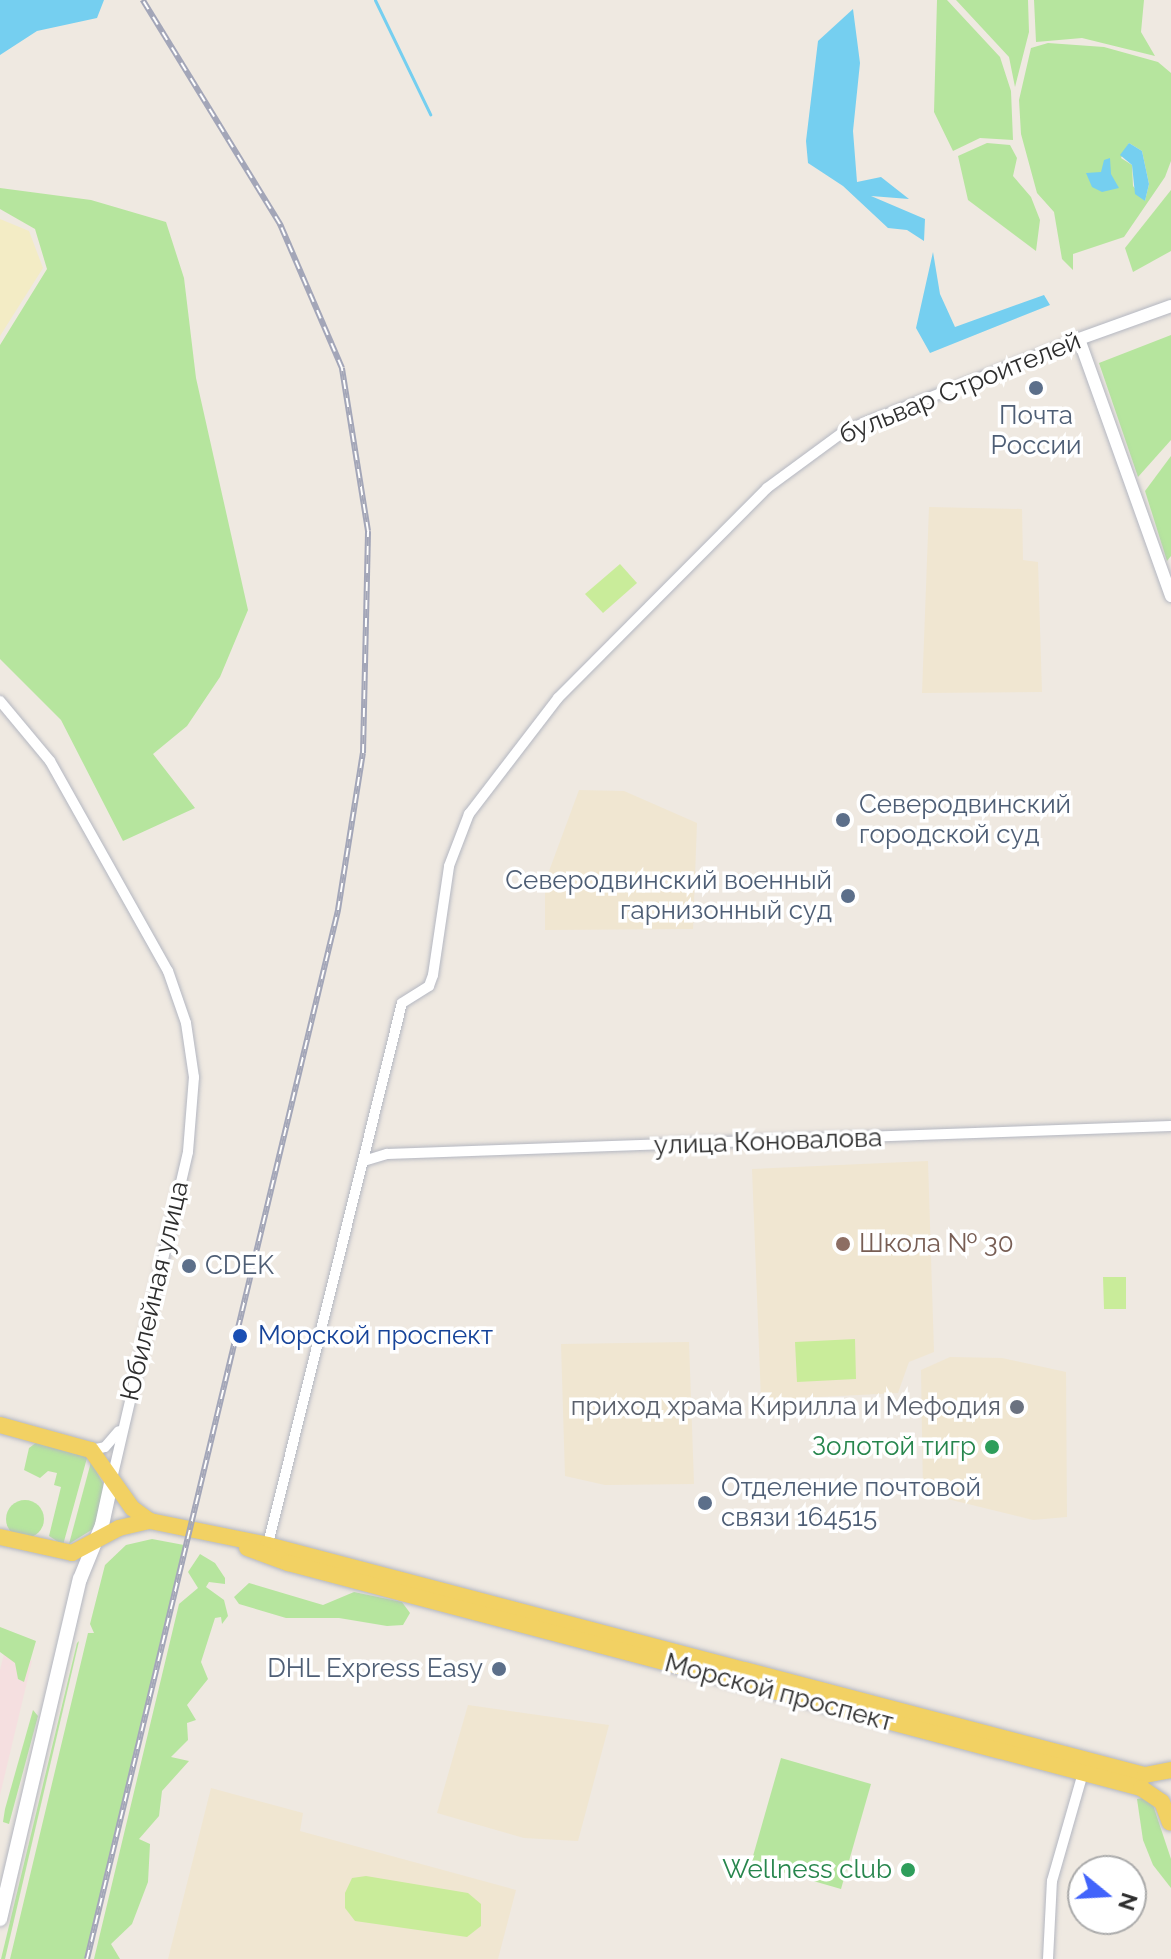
<!DOCTYPE html>
<meta charset="utf-8">
<style>
body{margin:0}
#map{position:relative;width:1171px;height:1959px;overflow:hidden;background:#efe9e1;font-family:Raleway,sans-serif}
div>[style]{position:absolute}
.education>*{inset:0;background:#f0e6d1}
.medical>*{inset:0;background:#f5dfe0}
.green>*{inset:0;background:#b6e59e}
.round{border-radius:50%}
.sand>*{inset:0;background:#f3ecc5}
.pitch>*{inset:0;background:#c9ec9a}
.water>*{inset:0;background:#75cff0}
.stream>*{height:3px;margin:-1.5px;padding:0 1.5px;transform-origin:1.5px;border-radius:1.5px;background:#75cff0}
.roads{filter:drop-shadow(0 0 2px #b4b7c1) drop-shadow(0 0 2px #b4b7c1)}
.minor>*{height:10px;margin:-5px;padding:0 5px;transform-origin:5px;border-radius:5px;background:#fff}
.tertiary>*{height:12px;margin:-6px;padding:0 6px;transform-origin:6px;border-radius:6px;background:#fff}
.secondary>*{height:14px;margin:-7px;padding:0 7px;transform-origin:7px;border-radius:7px;background:#fff}
.primary>*{height:16px;margin:-8px;padding:0 8px;transform-origin:8px;border-radius:8px;background:#f2d163}
.rail>*{height:6px;margin-top:-3px;transform-origin:0;background:repeating-linear-gradient(90deg,#fff 0 9px,#a3a6b8 0 18px);box-sizing:border-box;border-block:2px solid #a3a6b8}
.dots>*{width:22px;height:22px;translate:-50% -50%;box-sizing:border-box;border:4px solid #fff;border-radius:50%}
span{translate:-50% -50%;white-space:nowrap;text-align:center;line-height:1.15;-webkit-text-stroke:7px #fff;paint-order:stroke}
.street-label{font-size:26px;color:#2e2e2e}
.service-label{font-size:26px;color:#4e5e75}
.left{translate:0 -50%;text-align:left}
.right{translate:-100% -50%;text-align:right}
.education-label{font-size:26px;color:#785e54}
.transit-label{font-size:26px;color:#164399}
.worship-label{font-size:26px;color:#5b616d}
.leisure-label{font-size:26px;color:#27864d}
.north{position:absolute;left:1067px;top:1855px;width:80px;height:80px;box-sizing:border-box;background:#fff;border:2px solid #ababab;border-radius:50%;rotate:108deg;font-size:22px;font-weight:700;line-height:32px;text-align:center;color:#2e2e2e}
.north::after{content:'';display:block;margin:auto;width:28px;height:36px;background:#4264fb;clip-path:polygon(50% 0,100% 100%,50% 72%,0 100%)}
</style>
<div id="map">
<div class="education">
<div style="clip-path:polygon(929px 507px,1022px 509px,1023px 560px,1038px 562px,1042px 692px,922px 693px)"></div>
<div style="clip-path:polygon(579px 790px,624px 791px,697px 823px,693px 929px,545px 930px,545px 882px)"></div>
<div style="clip-path:polygon(928px 1161px,934px 1352px,909px 1362px,898px 1393px,761px 1400px,752px 1169px)"></div>
<div style="clip-path:polygon(689px 1342px,694px 1484px,605px 1485px,565px 1476px,561px 1344px)"></div>
<div style="clip-path:polygon(950px 1357px,1002px 1358px,1066px 1372px,1067px 1517px,1033px 1520px,923px 1493px,921px 1370px)"></div>
<div style="clip-path:polygon(468px 1705px,609px 1725px,578px 1841px,524px 1838px,437px 1813px)"></div>
<div style="clip-path:polygon(211px 1788px,303px 1813px,300px 1831px,516px 1890px,498px 1959px,168px 1959px)"></div>
</div>
<div class="medical">
<div style="clip-path:polygon(4px 1654px,32px 1661px,0 1795px,0 1670px)"></div>
</div>
<div class="green">
<div style="clip-path:polygon(937px 0,947px 0,1000px 57px,1011px 91px,1013px 140px,980px 138px,953px 151px,934px 112px)"></div>
<div style="clip-path:polygon(956px 0,1028px 0,1029px 32px,1015px 87px,1009px 57px)"></div>
<div style="clip-path:polygon(1034px 0,1144px 0,1141px 32px,1155px 56px,1082px 38px,1036px 42px)"></div>
<div style="clip-path:polygon(evenodd,1048px 43px,1104px 47px,1158px 62px,1171px 73px,1171px 161px,1165px 177px,1124px 237px,1073px 254px,1073px 270px,1062px 259px,1054px 212px,1037px 193px,1021px 134px,1019px 100px,1031px 48px,1048px 43px,1129px 143px,1142px 151px,1149px 184px,1145px 201px,1133px 186px,1132px 165px,1121px 158px,1129px 143px)"></div>
<div style="clip-path:polygon(987px 143px,1010px 145px,1017px 158px,1013px 176px,1031px 197px,1040px 220px,1036px 251px,968px 200px,958px 156px)"></div>
<div style="clip-path:polygon(0 188px,91px 200px,166px 222px,184px 278px,196px 378px,248px 610px,220px 677px,187px 726px,153px 754px,195px 808px,123px 841px,61px 720px,0 659px,0 345px,47px 269px,35px 229px,0 209px)"></div>
<div style="clip-path:polygon(1171px 190px,1171px 251px,1133px 272px,1125px 248px)"></div>
<div style="clip-path:polygon(1171px 335px,1171px 440px,1138px 477px,1099px 363px)"></div>
<div style="clip-path:polygon(1171px 456px,1171px 556px,1167px 561px,1145px 491px)"></div>
<div style="clip-path:polygon(37px 1442px,84px 1453px,87px 1458px,63px 1545px,49px 1536px,61px 1487px,54px 1485px,57px 1473px,48px 1471px,40px 1478px,24px 1470px,29px 1448px)"></div>
<div style="clip-path:polygon(91px 1462px,103px 1483px,104px 1504px,93px 1529px,69px 1544px)"></div>
<div class="round" style="left:6px;top:1500px;width:38px;height:38px"></div>
<div style="clip-path:polygon(152px 1539px,184px 1545px,85px 1959px,10px 1959px,88px 1633px,94px 1633px,90px 1624px,105px 1565px,126px 1545px)"></div>
<div style="clip-path:polygon(200px 1554px,215px 1563px,225px 1578px,225px 1584px,209px 1582px,206px 1587px,224px 1600px,228px 1616px,222px 1624px,221px 1617px,215px 1618px,201px 1662px,208px 1679px,187px 1705px,196px 1720px,187px 1723px,188px 1740px,171px 1757px,189px 1761px,162px 1791px,159px 1816px,139px 1839px,150px 1844px,148px 1882px,132px 1924px,111px 1944px,120px 1959px,94px 1959px,179px 1604px,198px 1588px,188px 1572px)"></div>
<div style="clip-path:polygon(249px 1583px,323px 1605px,354px 1592px,402px 1602px,410px 1613px,403px 1625px,387px 1626px,339px 1618px,286px 1618px,239px 1604px,234px 1597px)"></div>
<div style="clip-path:polygon(0 1627px,36px 1641px,24px 1682px,18px 1679px,15px 1663px,0 1652px)"></div>
<div style="clip-path:polygon(79px 1641px,5px 1959px,1px 1959px,77px 1643px)"></div>
<div style="clip-path:polygon(33px 1710px,38px 1716px,9px 1824px,3px 1822px,5px 1809px)"></div>
<div style="clip-path:polygon(781px 1758px,871px 1784px,841px 1889px,751px 1863px)"></div>
<div style="clip-path:polygon(1143px 1798px,1153px 1805px,1171px 1859px,1171px 1888px,1153px 1865px,1143px 1840px,1137px 1799px)"></div>
</div>
<div class="sand">
<div style="clip-path:polygon(0 219px,29px 231px,43px 268px,0 336px)"></div>
</div>
<div class="pitch">
<div style="clip-path:polygon(620px 564px,637px 583px,603px 613px,585px 594px)"></div>
<div style="clip-path:polygon(1103px 1277px,1126px 1277px,1126px 1309px,1104px 1309px)"></div>
<div style="clip-path:polygon(855px 1339px,856px 1379px,797px 1382px,795px 1342px)"></div>
<div style="clip-path:polygon(366px 1876px,468px 1893px,481px 1904px,481px 1926px,467px 1937px,355px 1921px,345px 1908px,345px 1893px,352px 1878px)"></div>
</div>
<div class="water">
<div style="clip-path:polygon(0 0,104px 0,97px 18px,37px 31px,0 55px)"></div>
<div style="clip-path:polygon(853px 9px,860px 63px,853px 131px,857px 182px,881px 177px,909px 199px,871px 196px,925px 219px,924px 241px,907px 230px,888px 228px,843px 186px,808px 163px,806px 141px,818px 41px)"></div>
<div style="clip-path:polygon(1129px 143px,1142px 151px,1149px 184px,1145px 201px,1135px 194px,1132px 165px,1120px 155px)"></div>
<div style="clip-path:polygon(1110px 158px,1111px 174px,1119px 188px,1102px 192px,1092px 187px,1086px 173px,1101px 172px,1104px 160px)"></div>
<div style="clip-path:polygon(933px 252px,940px 294px,955px 327px,1044px 295px,1050px 305px,930px 353px,916px 328px)"></div>
</div>
<div class="stream">
<div style="left:375px;top:0;width:127px;rotate:64.2deg"></div>
</div>
<div class="roads">
<div class="minor">
<div style="left:0;top:701px;width:78px;rotate:50.2deg"></div>
<div style="left:50px;top:761px;width:241px;rotate:60.7deg"></div>
<div style="left:168px;top:971px;width:55px;rotate:70.9deg"></div>
<div style="left:186px;top:1023px;width:55px;rotate:81.6deg"></div>
<div style="left:194px;top:1077px;width:75px;rotate:94.6deg"></div>
<div style="left:188px;top:1152px;width:336px;rotate:103.1deg"></div>
<div style="left:367px;top:1160px;width:21px;rotate:-17deg"></div>
<div style="left:387px;top:1154px;width:784px;rotate:-2.05deg"></div>
<div style="left:91px;top:1450px;width:14px;rotate:-12deg"></div>
<div style="left:105px;top:1447px;width:21px;rotate:-49deg"></div>
<div style="left:267px;top:1548px;width:561px;rotate:-76.09deg"></div>
<div style="left:402px;top:1003px;width:32px;rotate:-32deg"></div>
<div style="left:429px;top:986px;width:12px;rotate:-70deg"></div>
<div style="left:433px;top:975px;width:110px;rotate:-81.6deg"></div>
<div style="left:449px;top:866px;width:56px;rotate:-69deg"></div>
<div style="left:469px;top:814px;width:146px;rotate:-52.5deg"></div>
<div style="left:558px;top:698px;width:296px;rotate:-45.1deg"></div>
<div style="left:767px;top:488px;width:98px;rotate:-36.3deg"></div>
<div style="left:846px;top:430px;width:250px;rotate:-21.3deg"></div>
<div style="left:1048px;top:1959px;width:78px;rotate:-87.1deg"></div>
<div style="left:1052px;top:1881px;width:112px;rotate:-74deg"></div>
</div>
<div class="tertiary">
<div style="left:1171px;top:306px;width:98px;rotate:160.3deg"></div>
<div style="left:1079px;top:339px;width:273px;rotate:70.3deg"></div>
</div>
<div class="secondary">
<div style="left:0;top:1919px;width:349px;rotate:-76.8deg"></div>
<div style="left:80px;top:1579px;width:58px;rotate:-67.8deg"></div>
<div style="left:102px;top:1525px;width:47px;rotate:-77.7deg"></div>
</div>
<div class="primary">
<div style="left:0;top:1425px;width:94px;rotate:15.4deg"></div>
<div style="left:91px;top:1450px;width:71px;rotate:54.7deg"></div>
<div style="left:132px;top:1508px;width:22px;rotate:36deg"></div>
<div style="left:150px;top:1521px;width:120px;rotate:11.5deg"></div>
<div style="left:268px;top:1545px;width:907px;rotate:14.7deg"></div>
<div style="left:1145px;top:1775px;width:26px;rotate:-11deg"></div>
<div style="left:0;top:1537px;width:74px;rotate:12.5deg"></div>
<div style="left:72px;top:1553px;width:53px;rotate:-28deg"></div>
<div style="left:119px;top:1528px;width:32px;rotate:-13deg"></div>
<div style="left:247px;top:1548px;width:44px;rotate:20.1deg"></div>
<div style="left:288px;top:1563px;width:882px;rotate:14.78deg"></div>
<div style="left:1141px;top:1788px;width:25px;rotate:34deg"></div>
<div style="left:1162px;top:1802px;width:22px;rotate:69deg"></div>
</div>
</div>
<div class="rail">
<div style="left:87px;top:1959px;width:1079px;rotate:-76.54deg"></div>
<div style="left:338px;top:910px;width:159px;rotate:-81deg"></div>
<div style="left:363px;top:753px;width:222px;rotate:-88.7deg"></div>
<div style="left:368px;top:531px;width:165px;rotate:-99.1deg"></div>
<div style="left:342px;top:368px;width:157px;rotate:-113.3deg"></div>
<div style="left:280px;top:224px;width:263px;rotate:-121.5deg"></div>
</div>
<div class="dots">
<div style="left:1036px;top:388px;background:#5c6f8a"></div>
<div style="left:843px;top:820px;background:#5c6f8a"></div>
<div style="left:848px;top:896px;background:#5c6f8a"></div>
<div style="left:843px;top:1244px;background:#8d6e63"></div>
<div style="left:189px;top:1266px;background:#5c6f8a"></div>
<div style="left:240px;top:1336px;background:#1a4fb4"></div>
<div style="left:1017px;top:1407px;background:#6b7280"></div>
<div style="left:992px;top:1447px;background:#2e9e5b"></div>
<div style="left:705px;top:1503px;background:#5c6f8a"></div>
<div style="left:499px;top:1669px;background:#5c6f8a"></div>
<div style="left:908px;top:1870px;background:#2e9e5b"></div>
</div>
<div class="street-label">
<span style="left:960px;top:388px;rotate:-22deg">бульвар Строителей</span>
<span style="left:768px;top:1142px;rotate:-2deg">улица Коновалова</span>
<span style="left:155px;top:1291px;rotate:-77deg">Юбилейная улица</span>
<span style="left:779px;top:1693px;rotate:15deg">Морской проспект</span>
</div>
<div class="service-label">
<span style="left:1036px;top:431px">Почта<br>России</span>
<span class="left" style="left:859px;top:820px">Северодвинский<br>городской суд</span>
<span class="right" style="left:832px;top:896px">Северодвинский военный<br>гарнизонный суд</span>
<span class="left" style="left:205px;top:1266px">CDEK</span>
<span class="left" style="left:721px;top:1503px">Отделение почтовой<br>связи 164515</span>
<span class="right" style="left:483px;top:1669px">DHL Express Easy</span>
</div>
<div class="education-label">
<span class="left" style="left:859px;top:1244px">Школа № 30</span>
</div>
<div class="transit-label">
<span class="left" style="left:258px;top:1336px">Морской проспект</span>
</div>
<div class="worship-label">
<span class="right" style="left:1001px;top:1407px">приход храма Кирилла и Мефодия</span>
</div>
<div class="leisure-label">
<span class="right" style="left:976px;top:1447px">Золотой тигр</span>
<span class="right" style="left:892px;top:1870px">Wellness club</span>
</div>
<div class="north">N</div>
</div>
